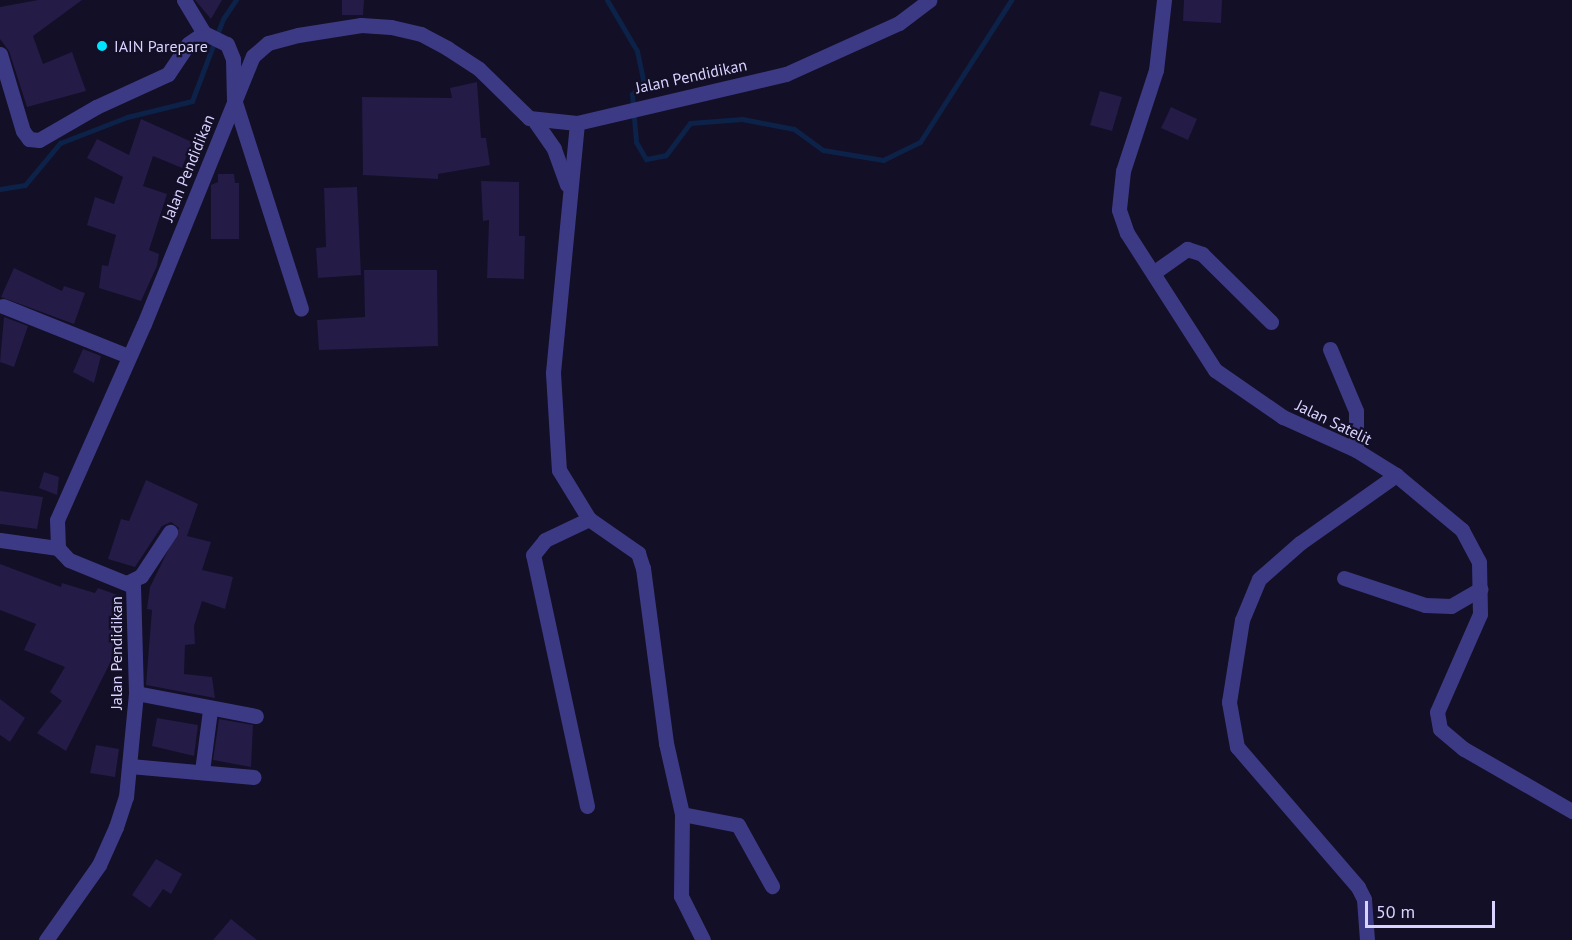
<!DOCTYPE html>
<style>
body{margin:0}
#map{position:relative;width:1572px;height:940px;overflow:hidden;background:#130f26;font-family:"PT Sans",sans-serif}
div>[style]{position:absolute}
.stream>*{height:5px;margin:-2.5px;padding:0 2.5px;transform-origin:2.5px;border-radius:2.5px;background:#0c2248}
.building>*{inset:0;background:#241b47}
.minor>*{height:15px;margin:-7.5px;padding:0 7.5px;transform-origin:7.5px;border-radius:7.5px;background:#3d3a85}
.dots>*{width:16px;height:16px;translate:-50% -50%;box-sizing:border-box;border:3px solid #130f26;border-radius:50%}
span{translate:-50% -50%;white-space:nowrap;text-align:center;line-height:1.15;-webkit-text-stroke:4.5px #130f26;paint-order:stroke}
.poi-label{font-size:16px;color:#d9d4ff}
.left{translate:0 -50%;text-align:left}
.street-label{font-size:16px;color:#d9d4ff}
.scale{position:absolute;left:1365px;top:901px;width:130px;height:27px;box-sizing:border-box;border:3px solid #d9d4ff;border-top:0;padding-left:8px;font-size:18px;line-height:21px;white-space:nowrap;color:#d9d4ff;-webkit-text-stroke:4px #130f26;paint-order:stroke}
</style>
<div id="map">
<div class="stream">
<div style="left:607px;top:0;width:59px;rotate:59.5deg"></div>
<div style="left:637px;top:51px;width:34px;rotate:78deg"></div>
<div style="left:644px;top:84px;width:16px;rotate:140deg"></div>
<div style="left:632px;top:94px;width:48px;rotate:85.2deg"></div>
<div style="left:636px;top:142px;width:20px;rotate:60deg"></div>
<div style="left:646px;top:159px;width:20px;rotate:-11deg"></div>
<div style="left:666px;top:155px;width:40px;rotate:-53deg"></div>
<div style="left:690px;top:123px;width:52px;rotate:-4.4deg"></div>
<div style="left:742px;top:119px;width:53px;rotate:10.9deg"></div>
<div style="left:794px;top:129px;width:36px;rotate:36deg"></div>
<div style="left:823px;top:150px;width:61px;rotate:9.5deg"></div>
<div style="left:883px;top:160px;width:41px;rotate:-25.9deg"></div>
<div style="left:920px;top:142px;width:169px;rotate:-57.3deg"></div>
<div style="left:0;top:189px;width:25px;rotate:-9deg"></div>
<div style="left:25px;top:185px;width:55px;rotate:-50.2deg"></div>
<div style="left:60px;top:143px;width:72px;rotate:-21.2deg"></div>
<div style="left:127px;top:117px;width:67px;rotate:-13.8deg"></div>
<div style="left:192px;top:101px;width:88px;rotate:-69.3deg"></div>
<div style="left:223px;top:19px;width:23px;rotate:-56deg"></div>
</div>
<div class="building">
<div style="clip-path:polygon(38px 0,82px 0,33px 36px,43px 64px,72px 52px,86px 91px,27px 107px,9px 51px,0 39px,0 7px)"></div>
<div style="clip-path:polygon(195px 0,222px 0,211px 19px)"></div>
<div style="clip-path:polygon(342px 0,364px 0,363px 15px,342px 15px)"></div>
<div style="clip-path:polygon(1184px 0,1222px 0,1221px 23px,1183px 21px)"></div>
<div style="clip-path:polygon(477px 82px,481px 138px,486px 138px,490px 165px,438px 174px,438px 179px,363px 175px,362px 97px,452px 98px,450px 88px)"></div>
<div style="clip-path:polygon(1100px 91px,1122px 97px,1112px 131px,1090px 125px)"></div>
<div style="clip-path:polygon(1171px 107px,1197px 119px,1188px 140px,1161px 128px)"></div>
<div style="clip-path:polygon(141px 119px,192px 142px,182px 168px,153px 156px,143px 186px,167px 194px,149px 250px,159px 254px,157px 266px,141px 301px,99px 288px,102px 265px,108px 266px,116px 235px,87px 225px,95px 197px,114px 204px,123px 177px,87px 158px,97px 139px,129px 155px)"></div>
<div style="clip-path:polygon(218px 174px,234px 174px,235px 183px,239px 183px,239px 239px,211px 239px,211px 185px,218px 182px)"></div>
<div style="clip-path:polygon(481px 181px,519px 182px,519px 236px,525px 236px,524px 279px,487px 278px,489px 220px,483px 221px)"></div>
<div style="clip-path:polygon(357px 187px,361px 275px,318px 278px,316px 248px,326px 247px,324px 188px)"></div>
<div style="clip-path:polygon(14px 268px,62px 291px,64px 286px,85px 293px,74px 324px,1px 297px)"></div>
<div style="clip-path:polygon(364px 270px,437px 270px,438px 346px,319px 350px,317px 320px,365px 317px)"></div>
<div style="clip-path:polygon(4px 317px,28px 326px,14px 367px,0 362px)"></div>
<div style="clip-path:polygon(83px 349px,101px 356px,94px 383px,73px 372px)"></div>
<div style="clip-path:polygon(44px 472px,59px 477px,57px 495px,39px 488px)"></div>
<div style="clip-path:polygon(146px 480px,198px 504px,187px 536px,211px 542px,202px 570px,233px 577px,225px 609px,202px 601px,194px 626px,195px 644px,185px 645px,184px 674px,212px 677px,215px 698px,146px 685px,152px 610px,147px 609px,150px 587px,179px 528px,171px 522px,162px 526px,135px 567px,108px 559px,121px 519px,129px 521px)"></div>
<div style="clip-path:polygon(0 491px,43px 497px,37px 529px,0 524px)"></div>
<div style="clip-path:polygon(0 564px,61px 587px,62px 583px,95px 593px,98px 588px,120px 596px,111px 661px,66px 751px,37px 733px,62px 701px,50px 692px,65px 667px,24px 650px,36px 624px,0 610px)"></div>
<div style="clip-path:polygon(0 699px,25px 718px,10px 742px,0 735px)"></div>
<div style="clip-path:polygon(157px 718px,198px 725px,194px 756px,152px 746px)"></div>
<div style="clip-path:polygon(219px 719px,253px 725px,251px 767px,213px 760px)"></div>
<div style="clip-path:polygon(96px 745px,119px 749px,115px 777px,90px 773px)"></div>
<div style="clip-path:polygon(156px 859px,182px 874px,171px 894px,163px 889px,150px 908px,132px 895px)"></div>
<div style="clip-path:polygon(231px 919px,257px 940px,213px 940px)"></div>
</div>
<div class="minor">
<div style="left:184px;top:0;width:39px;rotate:59deg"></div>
<div style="left:204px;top:33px;width:25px;rotate:26deg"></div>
<div style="left:227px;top:44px;width:16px;rotate:68deg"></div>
<div style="left:233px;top:59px;width:40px;rotate:88.6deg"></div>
<div style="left:234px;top:99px;width:220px;rotate:72.3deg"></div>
<div style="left:1164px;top:0;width:70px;rotate:96.5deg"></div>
<div style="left:1156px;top:70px;width:106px;rotate:108.1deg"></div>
<div style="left:1123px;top:171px;width:39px;rotate:96deg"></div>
<div style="left:1119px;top:210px;width:24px;rotate:71deg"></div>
<div style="left:1127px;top:233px;width:163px;rotate:57.3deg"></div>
<div style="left:1215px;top:370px;width:83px;rotate:34.7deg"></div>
<div style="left:1283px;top:417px;width:80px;rotate:24.3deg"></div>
<div style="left:1356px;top:450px;width:47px;rotate:32deg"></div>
<div style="left:1396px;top:475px;width:86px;rotate:39.8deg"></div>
<div style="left:1462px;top:530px;width:36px;rotate:62deg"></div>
<div style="left:1479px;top:562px;width:52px;rotate:88.9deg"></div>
<div style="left:1480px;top:614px;width:107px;rotate:113.7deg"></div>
<div style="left:1437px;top:712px;width:17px;rotate:80deg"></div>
<div style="left:1440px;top:729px;width:31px;rotate:40deg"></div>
<div style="left:1464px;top:749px;width:125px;rotate:29.9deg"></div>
<div style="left:0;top:54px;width:80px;rotate:73.4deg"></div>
<div style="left:23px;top:131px;width:10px;rotate:53deg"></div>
<div style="left:29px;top:139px;width:10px;rotate:6deg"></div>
<div style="left:39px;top:140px;width:66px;rotate:-30.1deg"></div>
<div style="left:96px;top:107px;width:79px;rotate:-24.6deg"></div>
<div style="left:168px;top:74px;width:36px;rotate:-56deg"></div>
<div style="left:188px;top:44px;width:19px;rotate:-35deg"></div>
<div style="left:534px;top:120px;width:35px;rotate:55deg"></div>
<div style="left:554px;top:149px;width:38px;rotate:70deg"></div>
<div style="left:577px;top:123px;width:251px;rotate:95.5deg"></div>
<div style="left:553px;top:373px;width:97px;rotate:86.5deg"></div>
<div style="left:559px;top:470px;width:57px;rotate:58.5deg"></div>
<div style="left:589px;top:519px;width:60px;rotate:34.8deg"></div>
<div style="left:638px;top:553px;width:16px;rotate:72deg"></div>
<div style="left:643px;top:568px;width:177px;rotate:82.5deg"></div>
<div style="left:666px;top:743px;width:73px;rotate:77.3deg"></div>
<div style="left:682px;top:814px;width:82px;rotate:90.7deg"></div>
<div style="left:681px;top:896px;width:49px;rotate:63.4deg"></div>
<div style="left:1153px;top:273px;width:42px;rotate:-35.2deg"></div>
<div style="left:1187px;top:249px;width:16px;rotate:18deg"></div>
<div style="left:1202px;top:254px;width:97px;rotate:44.6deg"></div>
<div style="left:3px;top:306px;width:135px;rotate:21.8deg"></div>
<div style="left:1330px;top:349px;width:67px;rotate:67.2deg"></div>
<div style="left:1356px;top:411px;width:39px;rotate:90deg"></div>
<div style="left:0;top:540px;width:59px;rotate:7.9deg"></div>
<div style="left:1344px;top:578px;width:85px;rotate:18.4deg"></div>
<div style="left:1425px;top:605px;width:26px;rotate:2deg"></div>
<div style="left:1451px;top:606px;width:34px;rotate:-30deg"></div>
<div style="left:129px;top:582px;width:13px;rotate:-27deg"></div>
<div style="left:141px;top:576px;width:53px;rotate:-56.6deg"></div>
<div style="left:136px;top:693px;width:122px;rotate:10.9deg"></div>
<div style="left:130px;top:766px;width:124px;rotate:5.1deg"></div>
<div style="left:202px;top:771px;width:62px;rotate:-82.5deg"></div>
<div style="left:587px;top:806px;width:257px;rotate:-102.1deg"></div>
<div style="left:533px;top:555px;width:19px;rotate:-51deg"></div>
<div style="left:545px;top:540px;width:49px;rotate:-25.5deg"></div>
<div style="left:682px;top:814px;width:57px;rotate:11.1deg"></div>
<div style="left:738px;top:825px;width:70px;rotate:60.9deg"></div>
<div style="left:46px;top:940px;width:92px;rotate:-54.8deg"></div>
<div style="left:99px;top:865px;width:42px;rotate:-65.9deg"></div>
<div style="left:116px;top:827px;width:32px;rotate:-72deg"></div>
<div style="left:126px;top:797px;width:104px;rotate:-84.5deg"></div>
<div style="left:136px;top:693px;width:107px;rotate:-91.6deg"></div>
<div style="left:133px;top:586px;width:69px;rotate:-157.9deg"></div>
<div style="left:69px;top:560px;width:16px;rotate:-133deg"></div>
<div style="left:58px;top:548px;width:28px;rotate:-92deg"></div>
<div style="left:57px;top:520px;width:214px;rotate:-66.1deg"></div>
<div style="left:144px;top:324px;width:289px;rotate:-67.9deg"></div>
<div style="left:253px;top:56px;width:20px;rotate:-41deg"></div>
<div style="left:268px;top:43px;width:31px;rotate:-15deg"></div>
<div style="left:298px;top:35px;width:64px;rotate:-9deg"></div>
<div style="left:361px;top:25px;width:30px;rotate:4deg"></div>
<div style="left:391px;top:27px;width:31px;rotate:13deg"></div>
<div style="left:421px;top:34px;width:30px;rotate:28deg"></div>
<div style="left:447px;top:48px;width:38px;rotate:33deg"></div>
<div style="left:479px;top:69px;width:70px;rotate:44.4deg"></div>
<div style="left:529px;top:118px;width:48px;rotate:5.9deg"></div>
<div style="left:577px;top:123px;width:215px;rotate:-13.2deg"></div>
<div style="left:786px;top:74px;width:124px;rotate:-24.3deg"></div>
<div style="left:899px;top:23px;width:38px;rotate:-37deg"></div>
<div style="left:1367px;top:940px;width:41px;rotate:-94.2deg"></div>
<div style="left:1364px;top:899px;width:13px;rotate:-117deg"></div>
<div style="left:1358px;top:887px;width:185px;rotate:-130.8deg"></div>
<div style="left:1237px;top:747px;width:46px;rotate:-100.1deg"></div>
<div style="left:1229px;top:702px;width:83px;rotate:-81deg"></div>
<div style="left:1242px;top:620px;width:44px;rotate:-67.5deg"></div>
<div style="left:1259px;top:579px;width:55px;rotate:-41.3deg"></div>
<div style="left:1300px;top:543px;width:118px;rotate:-35.3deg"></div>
</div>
<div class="dots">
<div style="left:102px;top:46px;background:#00e5ff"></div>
</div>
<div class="poi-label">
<span class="left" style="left:114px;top:46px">IAIN Parepare</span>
</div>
<div class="street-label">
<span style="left:691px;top:76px;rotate:-12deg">Jalan Pendidikan</span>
<span style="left:188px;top:168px;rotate:-68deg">Jalan Pendidikan</span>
<span style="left:1334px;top:422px;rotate:26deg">Jalan Satelit</span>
<span style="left:116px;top:653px;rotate:-90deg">Jalan Pendidikan</span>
</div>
<div class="scale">50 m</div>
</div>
